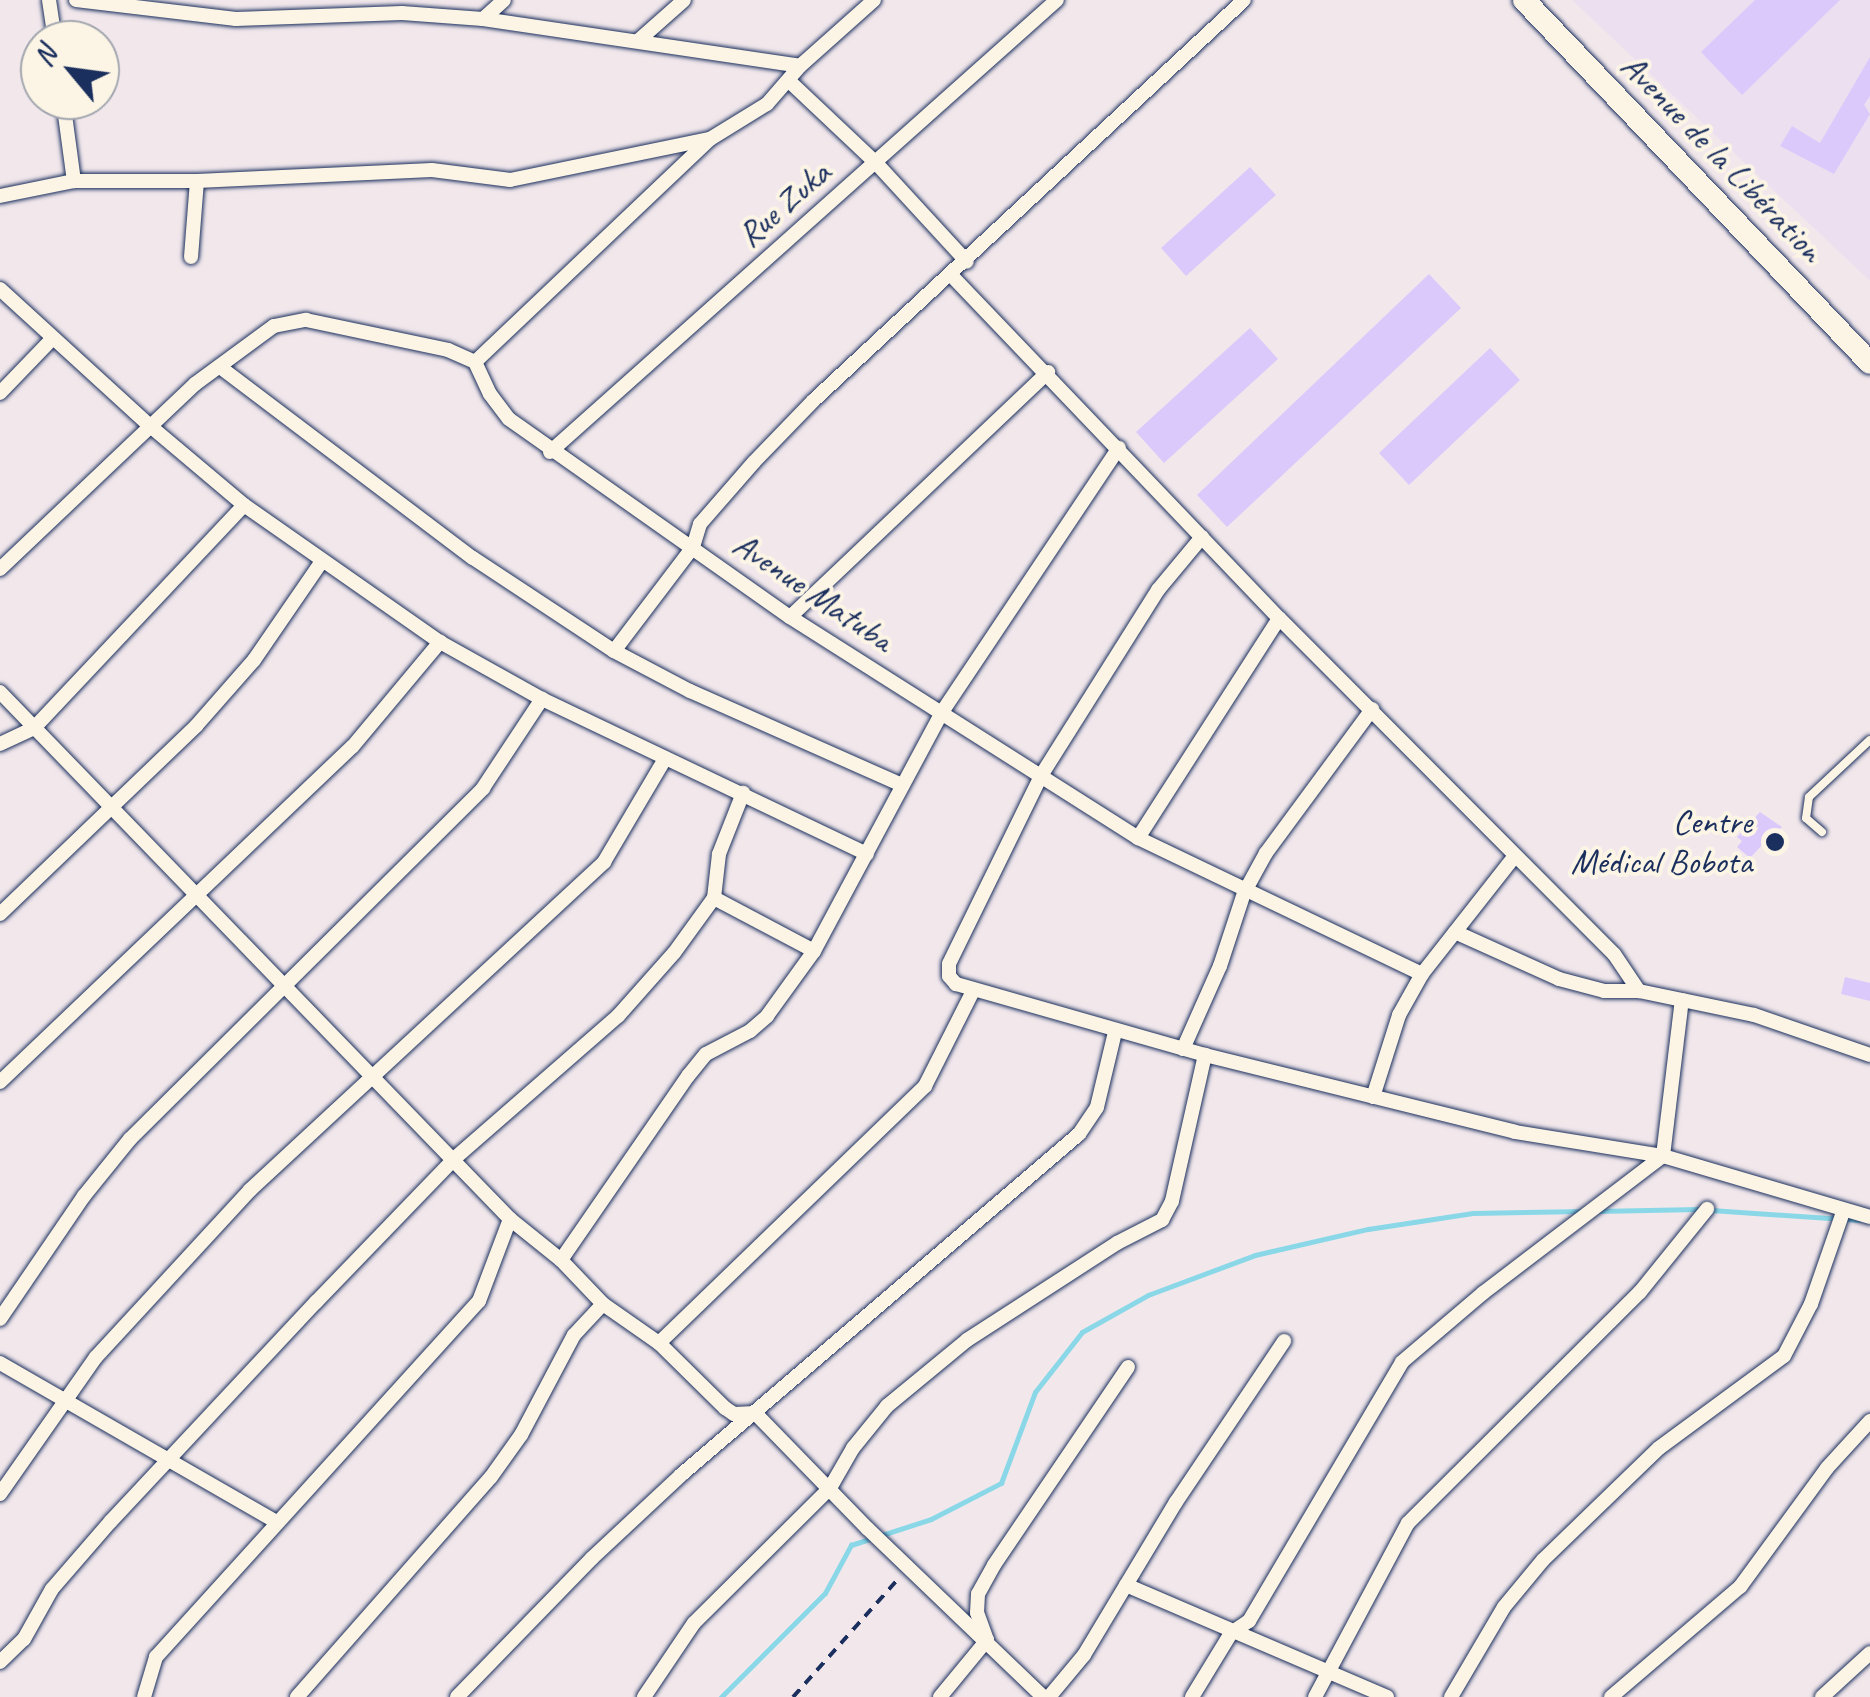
<!DOCTYPE html>
<meta charset="utf-8">
<style>
body{margin:0}
#map{position:relative;width:1870px;height:1697px;overflow:hidden;background:#f2e8ec;font-family:Caveat,sans-serif}
div>[style]{position:absolute}
.built>*{inset:0;background:#ebdff0}
.stream>*{height:5px;margin:-2.5px;padding:0 2.5px;transform-origin:2.5px;border-radius:2.5px;background:#8ad8e7}
.building>*{inset:0;background:#dcc9fb}
.path>*{height:4px;margin-top:-2px;transform-origin:0;background:repeating-linear-gradient(90deg,#1b2f5e 0 10px,transparent 0 18px)}
.roads{filter:drop-shadow(0 0 2px #1b2f5e) drop-shadow(0 0 2px #1b2f5e)}
.service>*{height:8px;margin:-4px;padding:0 4px;transform-origin:4px;border-radius:4px;background:#fcf5e5}
.minor>*{height:14px;margin:-7px;padding:0 7px;transform-origin:7px;border-radius:7px;background:#fcf5e5}
.trunk>*{height:22px;margin:-11px;padding:0 11px;transform-origin:11px;border-radius:11px;background:#fcf5e5}
.dots>*{width:28px;height:28px;translate:-50% -50%;box-sizing:border-box;border:5px solid #fcf5e5;border-radius:50%}
span{translate:-50% -50%;white-space:nowrap;text-align:center;line-height:1.15;-webkit-text-stroke:8px #fcf5e5;paint-order:stroke}
.street-label{font-size:35px;color:#1b2f5e}
.poi-label{font-size:35px;color:#1b2f5e}
.right{translate:-100% -50%;text-align:right}
.north{position:absolute;left:20px;top:20px;width:100px;height:100px;box-sizing:border-box;background:#fcf5e5;border:2px solid #a2a6af;border-radius:50%;rotate:299deg;font-size:28px;font-weight:700;line-height:40px;text-align:center;color:#1b2f5e}
.north::after{content:'';display:block;margin:auto;width:35px;height:45px;background:#1b2f5e;clip-path:polygon(50% 0,100% 100%,50% 72%,0 100%)}
</style>
<div id="map">
<div class="built">
<div style="clip-path:polygon(1572px 0,1870px 0,1870px 281px)"></div>
</div>
<div class="stream">
<div style="left:1711px;top:1210px;width:148px;rotate:3.9deg"></div>
<div style="left:1596px;top:1211px;width:104px;rotate:-1.1deg"></div>
<div style="left:721px;top:1697px;width:147px;rotate:-45deg"></div>
<div style="left:825px;top:1593px;width:55px;rotate:-61.6deg"></div>
<div style="left:851px;top:1545px;width:84px;rotate:-18deg"></div>
<div style="left:931px;top:1519px;width:79px;rotate:-27.2deg"></div>
<div style="left:1001px;top:1483px;width:97px;rotate:-69.5deg"></div>
<div style="left:1035px;top:1392px;width:76px;rotate:-51.9deg"></div>
<div style="left:1082px;top:1332px;width:76px;rotate:-29.3deg"></div>
<div style="left:1148px;top:1295px;width:114px;rotate:-20.5deg"></div>
<div style="left:1255px;top:1255px;width:116px;rotate:-13deg"></div>
<div style="left:1368px;top:1229px;width:106px;rotate:-8.7deg"></div>
<div style="left:1473px;top:1213px;width:112px;rotate:-1deg"></div>
</div>
<div class="building">
<div style="clip-path:polygon(1755px 0,1840px 0,1742px 95px,1701px 52px)"></div>
<div style="clip-path:polygon(1870px 57px,1870px 96px,1864px 105px,1870px 114px,1834px 174px,1780px 146px,1792px 126px,1820px 143px)"></div>
<div style="clip-path:polygon(1250px 167px,1276px 195px,1186px 276px,1161px 248px)"></div>
<div style="clip-path:polygon(1429px 274px,1461px 308px,1227px 527px,1197px 495px)"></div>
<div style="clip-path:polygon(1250px 328px,1278px 359px,1164px 463px,1136px 432px)"></div>
<div style="clip-path:polygon(1490px 348px,1520px 380px,1409px 485px,1379px 453px)"></div>
<div style="clip-path:polygon(1760px 812px,1782px 827px,1778px 831px,1784px 836px,1772px 848px,1765px 842px,1750px 858px,1737px 847px,1742px 841px,1737px 837px)"></div>
<div style="clip-path:polygon(1845px 977px,1870px 983px,1870px 1001px,1841px 994px)"></div>
</div>
<div class="path">
<div style="left:793px;top:1697px;width:159px;rotate:-48.3deg"></div>
</div>
<div class="roads">
<div class="service">
<div style="left:1822px;top:832px;width:21px;rotate:-139deg"></div>
<div style="left:1806px;top:818px;width:21px;rotate:-82deg"></div>
<div style="left:1809px;top:797px;width:83px;rotate:-43.1deg"></div>
</div>
<div class="minor">
<div style="left:49px;top:0;width:40px;rotate:81.5deg"></div>
<div style="left:76px;top:0;width:161px;rotate:6.8deg"></div>
<div style="left:236px;top:19px;width:166px;rotate:-2.1deg"></div>
<div style="left:402px;top:13px;width:81px;rotate:4.2deg"></div>
<div style="left:483px;top:19px;width:320px;rotate:8.4deg"></div>
<div style="left:483px;top:19px;width:28px;rotate:-42deg"></div>
<div style="left:639px;top:40px;width:60px;rotate:-41.6deg"></div>
<div style="left:789px;top:81px;width:120px;rotate:43.3deg"></div>
<div style="left:876px;top:163px;width:134px;rotate:47.4deg"></div>
<div style="left:63px;top:100px;width:82px;rotate:82.3deg"></div>
<div style="left:0;top:196px;width:76px;rotate:-11.5deg"></div>
<div style="left:74px;top:181px;width:123px"></div>
<div style="left:197px;top:181px;width:235px;rotate:-2.7deg"></div>
<div style="left:432px;top:170px;width:79px;rotate:7.3deg"></div>
<div style="left:510px;top:180px;width:204px;rotate:-11.6deg"></div>
<div style="left:191px;top:257px;width:76px;rotate:-85.5deg"></div>
<div style="left:950px;top:274px;width:476px;rotate:46.3deg"></div>
<div style="left:1279px;top:618px;width:474px;rotate:45.1deg"></div>
<div style="left:1614px;top:954px;width:45px;rotate:56deg"></div>
<div style="left:1639px;top:991px;width:117px;rotate:11.8deg"></div>
<div style="left:1754px;top:1015px;width:123px;rotate:19deg"></div>
<div style="left:0;top:289px;width:202px;rotate:42.4deg"></div>
<div style="left:149px;top:425px;width:124px;rotate:40.1deg"></div>
<div style="left:244px;top:505px;width:239px;rotate:35deg"></div>
<div style="left:440px;top:642px;width:117px;rotate:29.2deg"></div>
<div style="left:542px;top:699px;width:360px;rotate:25.5deg"></div>
<div style="left:475px;top:362px;width:324px;rotate:-43.5deg"></div>
<div style="left:710px;top:139px;width:67px;rotate:-31.6deg"></div>
<div style="left:767px;top:104px;width:50px;rotate:-49deg"></div>
<div style="left:800px;top:66px;width:99px;rotate:-41.7deg"></div>
<div style="left:220px;top:367px;width:317px;rotate:37.1deg"></div>
<div style="left:473px;top:558px;width:169px;rotate:33.4deg"></div>
<div style="left:614px;top:651px;width:86px;rotate:27.8deg"></div>
<div style="left:690px;top:691px;width:232px;rotate:23.9deg"></div>
<div style="left:0;top:393px;width:76px;rotate:-46.1deg"></div>
<div style="left:550px;top:452px;width:679px;rotate:-41.72deg"></div>
<div style="left:1202px;top:537px;width:69px;rotate:129.7deg"></div>
<div style="left:1158px;top:590px;width:220px;rotate:122.2deg"></div>
<div style="left:1041px;top:776px;width:209px;rotate:116.1deg"></div>
<div style="left:949px;top:964px;width:12px;rotate:90deg"></div>
<div style="left:949px;top:976px;width:11px;rotate:49deg"></div>
<div style="left:956px;top:984px;width:259px;rotate:15.9deg"></div>
<div style="left:1205px;top:1055px;width:319px;rotate:13.9deg"></div>
<div style="left:1515px;top:1132px;width:150px;rotate:9.2deg"></div>
<div style="left:1663px;top:1156px;width:216px;rotate:16.4deg"></div>
<div style="left:0;top:569px;width:269px;rotate:-43.5deg"></div>
<div style="left:195px;top:384px;width:98px;rotate:-36.3deg"></div>
<div style="left:274px;top:326px;width:33px;rotate:-11deg"></div>
<div style="left:306px;top:320px;width:145px;rotate:11.9deg"></div>
<div style="left:448px;top:350px;width:30px;rotate:24deg"></div>
<div style="left:475px;top:362px;width:35px;rotate:65deg"></div>
<div style="left:490px;top:394px;width:31px;rotate:53deg"></div>
<div style="left:509px;top:419px;width:344px;rotate:35.2deg"></div>
<div style="left:790px;top:617px;width:412px;rotate:32.4deg"></div>
<div style="left:1138px;top:838px;width:315px;rotate:25.6deg"></div>
<div style="left:790px;top:617px;width:356px;rotate:-43.5deg"></div>
<div style="left:614px;top:651px;width:131px;rotate:-52.8deg"></div>
<div style="left:693px;top:547px;width:24px;rotate:-73deg"></div>
<div style="left:700px;top:524px;width:82px;rotate:-48.9deg"></div>
<div style="left:754px;top:462px;width:86px;rotate:-45.9deg"></div>
<div style="left:814px;top:400px;width:587px;rotate:-42.93deg"></div>
<div style="left:0;top:692px;width:733px;rotate:45.94deg"></div>
<div style="left:510px;top:1219px;width:65px;rotate:38.8deg"></div>
<div style="left:561px;top:1260px;width:61px;rotate:46.3deg"></div>
<div style="left:603px;top:1304px;width:68px;rotate:34.9deg"></div>
<div style="left:659px;top:1343px;width:93px;rotate:44.6deg"></div>
<div style="left:725px;top:1408px;width:11px;rotate:34deg"></div>
<div style="left:734px;top:1414px;width:21px;rotate:-3deg"></div>
<div style="left:755px;top:1413px;width:161px;rotate:45.8deg"></div>
<div style="left:867px;top:1528px;width:244px;rotate:43.8deg"></div>
<div style="left:0;top:744px;width:38px;rotate:-25deg"></div>
<div style="left:34px;top:728px;width:306px;rotate:-46.7deg"></div>
<div style="left:1138px;top:838px;width:261px;rotate:-57.3deg"></div>
<div style="left:714px;top:898px;width:113px;rotate:27.9deg"></div>
<div style="left:814px;top:951px;width:271px;rotate:-61.8deg"></div>
<div style="left:942px;top:712px;width:318px;rotate:-56.2deg"></div>
<div style="left:0;top:914px;width:272px;rotate:-43.8deg"></div>
<div style="left:196px;top:726px;width:88px;rotate:-48.7deg"></div>
<div style="left:254px;top:660px;width:120px;rotate:-55.5deg"></div>
<div style="left:1455px;top:932px;width:114px;rotate:24.3deg"></div>
<div style="left:1559px;top:979px;width:47px;rotate:14.9deg"></div>
<div style="left:1604px;top:991px;width:35px"></div>
<div style="left:1183px;top:1049px;width:91px;rotate:-66deg"></div>
<div style="left:1220px;top:966px;width:77px;rotate:-71.8deg"></div>
<div style="left:1244px;top:893px;width:46px;rotate:-61.2deg"></div>
<div style="left:1266px;top:853px;width:179px;rotate:-53.6deg"></div>
<div style="left:0;top:1082px;width:487px;rotate:-43.6deg"></div>
<div style="left:353px;top:746px;width:136px;rotate:-50.1deg"></div>
<div style="left:1373px;top:1097px;width:86px;rotate:-72.4deg"></div>
<div style="left:1399px;top:1015px;width:47px;rotate:-60.7deg"></div>
<div style="left:1422px;top:974px;width:149px;rotate:-51.8deg"></div>
<div style="left:561px;top:1260px;width:224px;rotate:-55.4deg"></div>
<div style="left:688px;top:1076px;width:28px;rotate:-51deg"></div>
<div style="left:706px;top:1054px;width:50px;rotate:-27.6deg"></div>
<div style="left:750px;top:1031px;width:23px;rotate:-41deg"></div>
<div style="left:767px;top:1016px;width:80px;rotate:-54.1deg"></div>
<div style="left:0;top:1319px;width:149px;rotate:-55.7deg"></div>
<div style="left:84px;top:1196px;width:73px;rotate:-51.1deg"></div>
<div style="left:130px;top:1139px;width:498px;rotate:-44.8deg"></div>
<div style="left:483px;top:788px;width:107px;rotate:-56.5deg"></div>
<div style="left:659px;top:1343px;width:370px;rotate:-44deg"></div>
<div style="left:925px;top:1086px;width:106px;rotate:-63.2deg"></div>
<div style="left:0;top:1363px;width:319px;rotate:29.9deg"></div>
<div style="left:0;top:1494px;width:167px;rotate:-55deg"></div>
<div style="left:96px;top:1357px;width:227px;rotate:-47.3deg"></div>
<div style="left:250px;top:1190px;width:483px;rotate:-42.8deg"></div>
<div style="left:604px;top:862px;width:120px;rotate:-59.4deg"></div>
<div style="left:1126px;top:1585px;width:284px;rotate:23.2deg"></div>
<div style="left:0;top:1662px;width:33px;rotate:-44deg"></div>
<div style="left:24px;top:1639px;width:57px;rotate:-60.8deg"></div>
<div style="left:52px;top:1589px;width:90px;rotate:-49.1deg"></div>
<div style="left:111px;top:1521px;width:300px;rotate:-46.9deg"></div>
<div style="left:316px;top:1302px;width:200px;rotate:-46deg"></div>
<div style="left:455px;top:1158px;width:216px;rotate:-41.1deg"></div>
<div style="left:618px;top:1016px;width:84px;rotate:-48.4deg"></div>
<div style="left:674px;top:953px;width:68px;rotate:-54deg"></div>
<div style="left:714px;top:898px;width:44px;rotate:-83.5deg"></div>
<div style="left:719px;top:854px;width:66px;rotate:-68.5deg"></div>
<div style="left:144px;top:1697px;width:42px;rotate:-73.3deg"></div>
<div style="left:156px;top:1657px;width:481px;rotate:-47.8deg"></div>
<div style="left:479px;top:1301px;width:88px;rotate:-69.3deg"></div>
<div style="left:297px;top:1697px;width:293px;rotate:-48.6deg"></div>
<div style="left:491px;top:1477px;width:52px;rotate:-54.5deg"></div>
<div style="left:521px;top:1435px;width:113px;rotate:-62.1deg"></div>
<div style="left:574px;top:1335px;width:42px;rotate:-46.9deg"></div>
<div style="left:457px;top:1697px;width:194px;rotate:-45.8deg"></div>
<div style="left:592px;top:1558px;width:122px;rotate:-43deg"></div>
<div style="left:681px;top:1475px;width:524px;rotate:-40.59deg"></div>
<div style="left:1079px;top:1134px;width:32px;rotate:-56deg"></div>
<div style="left:1097px;top:1107px;width:77px;rotate:-76.5deg"></div>
<div style="left:644px;top:1697px;width:89px;rotate:-56deg"></div>
<div style="left:694px;top:1623px;width:192px;rotate:-44.8deg"></div>
<div style="left:830px;top:1488px;width:46px;rotate:-60.1deg"></div>
<div style="left:853px;top:1448px;width:54px;rotate:-51deg"></div>
<div style="left:887px;top:1406px;width:104px;rotate:-39.5deg"></div>
<div style="left:967px;top:1340px;width:179px;rotate:-32.9deg"></div>
<div style="left:1117px;top:1243px;width:51px;rotate:-27.1deg"></div>
<div style="left:1162px;top:1220px;width:21px;rotate:-62deg"></div>
<div style="left:1172px;top:1201px;width:150px;rotate:-77.3deg"></div>
<div style="left:940px;top:1697px;width:74px;rotate:-50.5deg"></div>
<div style="left:987px;top:1640px;width:29px;rotate:-110deg"></div>
<div style="left:977px;top:1613px;width:19px;rotate:-87deg"></div>
<div style="left:978px;top:1594px;width:33px;rotate:-61deg"></div>
<div style="left:994px;top:1565px;width:239px;rotate:-55.9deg"></div>
<div style="left:1049px;top:1697px;width:55px;rotate:-50.2deg"></div>
<div style="left:1084px;top:1655px;width:179px;rotate:-59deg"></div>
<div style="left:1176px;top:1502px;width:194px;rotate:-56.1deg"></div>
<div style="left:1192px;top:1697px;width:75px;rotate:-58.6deg"></div>
<div style="left:1231px;top:1633px;width:22px;rotate:-34deg"></div>
<div style="left:1249px;top:1621px;width:301px;rotate:-59.4deg"></div>
<div style="left:1402px;top:1362px;width:106px;rotate:-40.4deg"></div>
<div style="left:1483px;top:1293px;width:226px;rotate:-37.3deg"></div>
<div style="left:1663px;top:1156px;width:157px;rotate:-83.1deg"></div>
<div style="left:1315px;top:1697px;width:197px;rotate:-61.9deg"></div>
<div style="left:1408px;top:1523px;width:327px;rotate:-44.9deg"></div>
<div style="left:1640px;top:1292px;width:107px;rotate:-51.1deg"></div>
<div style="left:1451px;top:1697px;width:104px;rotate:-59.5deg"></div>
<div style="left:1504px;top:1607px;width:61px;rotate:-50.3deg"></div>
<div style="left:1543px;top:1560px;width:161px;rotate:-44deg"></div>
<div style="left:1659px;top:1448px;width:155px;rotate:-36.4deg"></div>
<div style="left:1784px;top:1356px;width:59px;rotate:-62.6deg"></div>
<div style="left:1811px;top:1304px;width:97px;rotate:-70.8deg"></div>
<div style="left:1611px;top:1697px;width:170px;rotate:-40.5deg"></div>
<div style="left:1740px;top:1587px;width:147px;rotate:-53.8deg"></div>
<div style="left:1827px;top:1468px;width:64px;rotate:-47.5deg"></div>
<div style="left:1822px;top:1697px;width:65px;rotate:-42.5deg"></div>
</div>
<div class="trunk">
<div style="left:1524px;top:0;width:501px;rotate:46.37deg"></div>
</div>
</div>
<div class="dots">
<div style="left:1775px;top:842px;background:#1b2f5e"></div>
</div>
<div class="street-label">
<span style="left:1722px;top:158px;rotate:46deg">Avenue de la Libération</span>
<span style="left:784px;top:204px;rotate:-41deg">Rue Zuka</span>
<span style="left:813px;top:592px;rotate:34deg">Avenue Matuba</span>
</div>
<div class="poi-label">
<span class="right" style="left:1752px;top:842px">Centre<br>Médical Bobota</span>
</div>
<div class="north">N</div>
</div>
